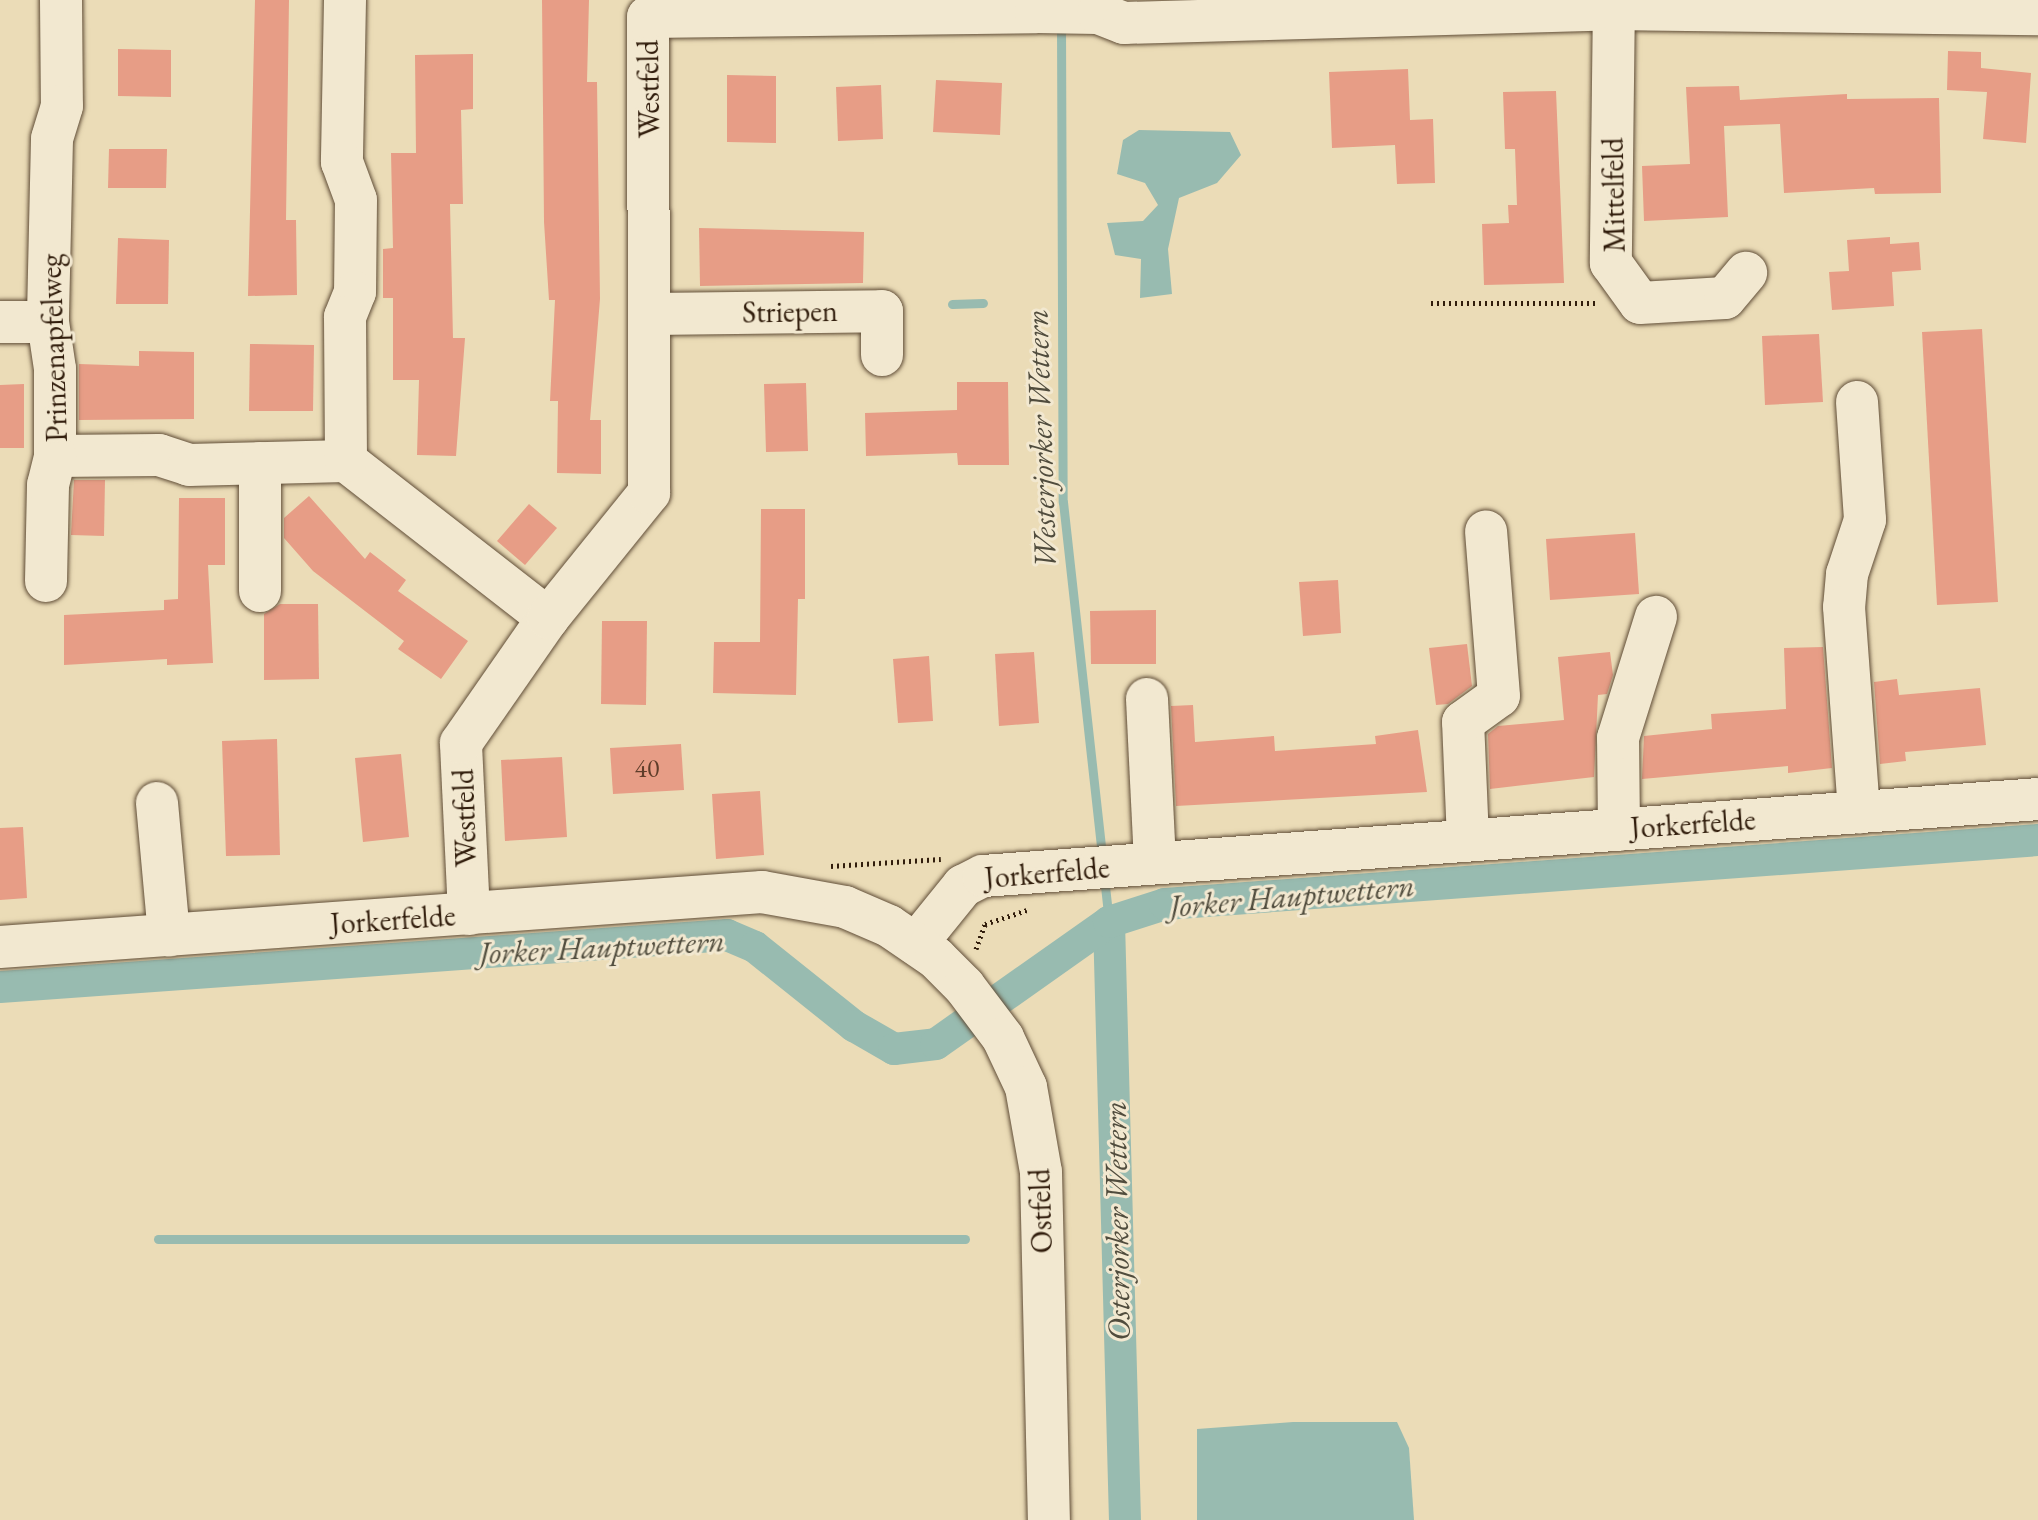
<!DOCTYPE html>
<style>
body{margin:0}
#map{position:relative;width:2038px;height:1520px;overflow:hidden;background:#ebdcb7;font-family:"EB Garamond",serif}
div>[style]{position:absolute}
.water>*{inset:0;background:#98bbb0}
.stream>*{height:9px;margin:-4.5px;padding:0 4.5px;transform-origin:4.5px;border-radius:4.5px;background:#98bbb0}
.canal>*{height:32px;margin:-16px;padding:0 16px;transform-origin:16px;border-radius:16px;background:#98bbb0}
.building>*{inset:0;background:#e79d86}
.path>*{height:5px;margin-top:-2.5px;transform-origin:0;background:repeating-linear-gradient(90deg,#311d0c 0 2px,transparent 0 6px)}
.roads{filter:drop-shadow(0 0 2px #604d37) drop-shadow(0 0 2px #604d37)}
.minor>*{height:42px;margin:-21px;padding:0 21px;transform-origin:21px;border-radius:21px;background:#f2e8d0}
span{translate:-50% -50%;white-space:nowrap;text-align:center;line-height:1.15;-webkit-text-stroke:6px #f2e8d0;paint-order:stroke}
.number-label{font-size:26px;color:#5e3d2a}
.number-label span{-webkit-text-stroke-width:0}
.street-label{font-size:30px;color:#311d0c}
.water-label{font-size:32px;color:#504c3d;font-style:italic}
</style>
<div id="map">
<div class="water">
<div style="clip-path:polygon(1139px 130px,1230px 132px,1241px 155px,1217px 183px,1179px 198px,1168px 249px,1172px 294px,1140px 298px,1141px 259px,1115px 255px,1107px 223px,1143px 221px,1158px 205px,1145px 183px,1117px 174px,1123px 140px)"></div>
<div style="clip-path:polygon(1293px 1422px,1397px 1422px,1409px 1448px,1414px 1520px,1197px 1520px,1197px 1429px)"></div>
</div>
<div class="stream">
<div style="left:1061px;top:23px;width:479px;rotate:89.8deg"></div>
<div style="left:1063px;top:502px;width:358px;rotate:83.7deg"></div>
<div style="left:952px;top:304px;width:31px;rotate:-2deg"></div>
<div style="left:1104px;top:877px;width:45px;rotate:83.7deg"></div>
<div style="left:158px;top:1239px;width:807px"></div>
</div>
<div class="canal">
<div style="left:1109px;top:922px;width:598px;rotate:88.47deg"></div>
<div style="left:0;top:987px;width:729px;rotate:-4.09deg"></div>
<div style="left:727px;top:935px;width:30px;rotate:23deg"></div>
<div style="left:755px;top:947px;width:127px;rotate:38.6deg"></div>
<div style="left:854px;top:1026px;width:46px;rotate:29.9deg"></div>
<div style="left:894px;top:1049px;width:42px;rotate:-6.8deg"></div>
<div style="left:936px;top:1044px;width:212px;rotate:-35.2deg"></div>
<div style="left:1109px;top:922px;width:59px;rotate:-17.8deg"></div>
<div style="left:1165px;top:904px;width:875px;rotate:-4.19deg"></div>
</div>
<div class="building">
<div style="clip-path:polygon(255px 0,289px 0,286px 220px,296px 220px,297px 295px,248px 296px)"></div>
<div style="clip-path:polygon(542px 0,589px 0,587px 82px,597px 82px,600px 299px,590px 420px,601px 420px,601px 474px,557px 473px,558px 401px,550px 401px,555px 300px,549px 300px,544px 222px)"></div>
<div style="clip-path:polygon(118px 49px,171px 50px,171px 97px,118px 96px)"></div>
<div style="clip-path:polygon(1948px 51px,1981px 52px,1981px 68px,2031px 73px,2026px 143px,1983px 139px,1987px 92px,1947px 90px)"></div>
<div style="clip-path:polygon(473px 54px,473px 109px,461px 110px,463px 204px,450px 204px,453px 338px,465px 338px,456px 456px,417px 455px,419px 380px,393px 380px,393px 298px,383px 298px,383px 249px,393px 248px,391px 153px,416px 153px,415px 55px)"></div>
<div style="clip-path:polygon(1408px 69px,1410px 120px,1433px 119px,1435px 183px,1397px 184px,1395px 145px,1332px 148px,1329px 72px)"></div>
<div style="clip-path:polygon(727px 75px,776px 76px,776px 143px,727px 142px)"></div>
<div style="clip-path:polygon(936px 80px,1002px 83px,1000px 135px,933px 132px)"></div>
<div style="clip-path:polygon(881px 85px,883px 139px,838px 141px,836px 87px)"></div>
<div style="clip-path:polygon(1739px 86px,1740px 100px,1847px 94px,1847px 99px,1939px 98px,1941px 193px,1875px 194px,1874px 188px,1784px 193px,1780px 124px,1724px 126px,1728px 217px,1644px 221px,1642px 166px,1690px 164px,1686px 87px)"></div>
<div style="clip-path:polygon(1556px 91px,1564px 283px,1484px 285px,1482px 224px,1509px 223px,1508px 205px,1517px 205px,1515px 149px,1505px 149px,1503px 92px)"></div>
<div style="clip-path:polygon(109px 149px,167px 149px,166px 188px,108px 188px)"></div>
<div style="clip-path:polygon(699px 228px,864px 232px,863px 283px,700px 286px)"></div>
<div style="clip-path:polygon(1890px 237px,1890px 244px,1919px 242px,1921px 270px,1892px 272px,1894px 306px,1832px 310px,1829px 272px,1849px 271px,1847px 240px)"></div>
<div style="clip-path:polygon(118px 238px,169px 240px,168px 304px,116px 304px)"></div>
<div style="clip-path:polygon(1982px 329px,1998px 602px,1937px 605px,1922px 332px)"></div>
<div style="clip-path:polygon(1819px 334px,1823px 402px,1765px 405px,1762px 336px)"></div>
<div style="clip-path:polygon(250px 344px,314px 345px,313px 411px,249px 411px)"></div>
<div style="clip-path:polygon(139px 351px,194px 352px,194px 419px,79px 420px,79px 364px,139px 366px)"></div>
<div style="clip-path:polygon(957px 382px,1008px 382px,1009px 465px,958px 465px,957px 453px,866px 456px,865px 413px,957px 410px)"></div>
<div style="clip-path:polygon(806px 383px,808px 451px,766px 452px,764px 384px)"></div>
<div style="clip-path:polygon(24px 384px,24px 448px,0 448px,0 385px)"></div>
<div style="clip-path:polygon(74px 480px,105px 480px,104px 536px,71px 535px)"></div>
<div style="clip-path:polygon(309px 496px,365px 559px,370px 552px,406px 580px,398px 591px,468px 641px,441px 679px,398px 649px,404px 641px,313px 571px,284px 538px,284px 518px)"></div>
<div style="clip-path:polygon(179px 498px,225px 498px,225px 565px,208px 565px,213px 663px,167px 665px,167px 659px,64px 665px,64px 615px,164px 610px,164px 600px,178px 599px)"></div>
<div style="clip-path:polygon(529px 504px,557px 528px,525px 565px,497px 541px)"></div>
<div style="clip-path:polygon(761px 509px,805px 509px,805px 599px,798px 599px,796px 695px,713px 693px,714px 642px,760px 642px)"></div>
<div style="clip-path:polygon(1635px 533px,1639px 594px,1550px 600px,1546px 539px)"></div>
<div style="clip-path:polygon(1338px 580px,1341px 633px,1303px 636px,1299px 582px)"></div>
<div style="clip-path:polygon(280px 604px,318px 604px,319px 679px,264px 680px,264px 614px)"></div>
<div style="clip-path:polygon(1156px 610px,1156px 664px,1091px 664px,1090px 611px)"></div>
<div style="clip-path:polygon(602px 621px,647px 621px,646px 705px,601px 704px)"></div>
<div style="clip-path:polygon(1467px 644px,1472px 686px,1448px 704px,1436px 705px,1429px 648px)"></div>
<div style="clip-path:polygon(1823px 647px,1832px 768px,1788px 773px,1788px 766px,1642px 779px,1644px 736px,1712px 729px,1711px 714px,1786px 709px,1784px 648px)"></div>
<div style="clip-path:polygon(1034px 652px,1039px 723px,999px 726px,995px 654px)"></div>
<div style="clip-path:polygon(1610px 652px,1613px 675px,1607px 694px,1598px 695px,1594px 777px,1490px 789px,1488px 734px,1498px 726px,1564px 720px,1558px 657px)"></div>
<div style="clip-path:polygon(929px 656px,933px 721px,898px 723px,893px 659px)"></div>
<div style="clip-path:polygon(1897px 679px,1899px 695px,1980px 688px,1986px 745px,1905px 752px,1906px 761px,1880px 764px,1874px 682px)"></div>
<div style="clip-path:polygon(1193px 705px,1195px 742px,1274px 736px,1275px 751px,1376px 744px,1375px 736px,1418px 730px,1427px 792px,1176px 806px,1171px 706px)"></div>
<div style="clip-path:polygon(277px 739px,280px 855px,226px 856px,222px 741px)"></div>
<div style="clip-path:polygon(681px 744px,684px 790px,613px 794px,610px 748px)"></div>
<div style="clip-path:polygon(401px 754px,409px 837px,363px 842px,355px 758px)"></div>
<div style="clip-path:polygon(562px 757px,567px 837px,505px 841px,501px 760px)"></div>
<div style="clip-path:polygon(760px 791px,764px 855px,716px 859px,712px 794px)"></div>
<div style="clip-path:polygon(23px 827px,27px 898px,0 900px,0 828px)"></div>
</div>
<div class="path">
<div style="left:1431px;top:303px;width:168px"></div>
<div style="left:831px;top:866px;width:110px;rotate:-3.6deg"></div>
<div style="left:976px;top:949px;width:27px;rotate:-70deg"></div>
<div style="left:985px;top:924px;width:44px;rotate:-18.4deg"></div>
</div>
<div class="roads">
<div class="minor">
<div style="left:61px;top:0;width:106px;rotate:89.5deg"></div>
<div style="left:62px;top:106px;width:34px;rotate:107deg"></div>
<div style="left:52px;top:139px;width:183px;rotate:91.3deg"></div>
<div style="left:48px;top:322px;width:48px;rotate:81.5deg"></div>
<div style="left:55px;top:369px;width:87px;rotate:90deg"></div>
<div style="left:55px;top:456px;width:104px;rotate:-0.6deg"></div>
<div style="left:159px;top:455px;width:32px;rotate:18deg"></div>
<div style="left:189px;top:465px;width:157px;rotate:-1.5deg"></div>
<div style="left:346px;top:461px;width:256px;rotate:37.9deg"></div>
<div style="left:345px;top:0;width:162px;rotate:91.1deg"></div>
<div style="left:342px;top:162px;width:40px;rotate:69.8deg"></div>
<div style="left:356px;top:200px;width:92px;rotate:90.6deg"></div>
<div style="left:355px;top:292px;width:27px;rotate:112deg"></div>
<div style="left:345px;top:317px;width:144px;rotate:89.6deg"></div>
<div style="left:1614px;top:0;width:263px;rotate:90.7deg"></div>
<div style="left:1611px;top:263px;width:49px;rotate:54.1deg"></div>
<div style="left:1640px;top:303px;width:85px;rotate:-3.4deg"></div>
<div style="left:1725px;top:298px;width:33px;rotate:-50deg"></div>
<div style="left:652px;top:314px;width:230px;rotate:-0.7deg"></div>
<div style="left:882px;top:311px;width:44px;rotate:90deg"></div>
<div style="left:0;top:322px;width:48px"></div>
<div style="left:1857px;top:402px;width:118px;rotate:86.1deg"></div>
<div style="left:1865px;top:520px;width:57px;rotate:108.4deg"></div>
<div style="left:1847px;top:574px;width:33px;rotate:95deg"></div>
<div style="left:1844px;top:607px;width:206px;rotate:85.8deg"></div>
<div style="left:46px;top:581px;width:96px;rotate:-88.8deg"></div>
<div style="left:48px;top:485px;width:30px;rotate:-76deg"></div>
<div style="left:260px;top:591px;width:128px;rotate:-90deg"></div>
<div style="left:1147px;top:699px;width:164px;rotate:87.2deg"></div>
<div style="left:157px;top:803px;width:133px;rotate:84.8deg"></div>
<div style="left:1619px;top:830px;width:92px;rotate:-90.6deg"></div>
<div style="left:1618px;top:738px;width:127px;rotate:-72.6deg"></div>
<div style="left:1468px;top:840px;width:118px;rotate:-92.4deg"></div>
<div style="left:1463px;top:722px;width:44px;rotate:-35.8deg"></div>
<div style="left:1499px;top:696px;width:165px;rotate:-94.5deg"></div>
<div style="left:469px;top:914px;width:171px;rotate:-92.7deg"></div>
<div style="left:461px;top:743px;width:152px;rotate:-55.2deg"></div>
<div style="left:548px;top:618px;width:161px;rotate:-51.1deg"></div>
<div style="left:649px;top:493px;width:476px;rotate:-90.1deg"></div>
<div style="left:648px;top:17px;width:388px;rotate:-0.7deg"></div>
<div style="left:1036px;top:12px;width:62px;rotate:0.9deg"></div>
<div style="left:1098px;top:13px;width:28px;rotate:21deg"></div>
<div style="left:1124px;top:23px;width:490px;rotate:-1.6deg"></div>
<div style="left:1614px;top:9px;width:424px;rotate:0.7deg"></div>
<div style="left:916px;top:944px;width:75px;rotate:-51deg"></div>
<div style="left:963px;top:886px;width:22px;rotate:-27deg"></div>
<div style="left:983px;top:876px;width:1058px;rotate:-4.17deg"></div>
<div style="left:0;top:947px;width:764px;rotate:-4.13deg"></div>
<div style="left:762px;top:892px;width:84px;rotate:10.2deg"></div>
<div style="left:845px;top:907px;width:48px;rotate:23.4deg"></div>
<div style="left:889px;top:926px;width:57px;rotate:34.2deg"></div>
<div style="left:936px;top:958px;width:40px;rotate:45deg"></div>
<div style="left:964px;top:986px;width:65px;rotate:53.1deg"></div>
<div style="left:1003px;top:1038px;width:54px;rotate:64.9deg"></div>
<div style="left:1026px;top:1087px;width:86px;rotate:80deg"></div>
<div style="left:1041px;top:1172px;width:348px;rotate:88.7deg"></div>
</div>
</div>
<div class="number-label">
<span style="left:647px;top:769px">40</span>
</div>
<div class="street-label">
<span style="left:649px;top:89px;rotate:-91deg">Westfeld</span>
<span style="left:1614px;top:195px;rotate:-91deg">Mittelfeld</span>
<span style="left:790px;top:312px;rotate:-1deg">Striepen</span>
<span style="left:54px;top:348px;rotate:-92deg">Prinzenapfelweg</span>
<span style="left:465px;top:818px;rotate:-92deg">Westfeld</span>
<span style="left:1693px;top:824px;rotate:-4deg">Jorkerfelde</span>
<span style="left:1047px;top:873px;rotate:-5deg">Jorkerfelde</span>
<span style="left:393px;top:920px;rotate:-4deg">Jorkerfelde</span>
<span style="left:1041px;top:1211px;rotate:-92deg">Ostfeld</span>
</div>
<div class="water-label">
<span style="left:1041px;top:439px;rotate:-92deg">Westerjorker Wettern</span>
<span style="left:1292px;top:896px;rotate:-5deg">Jorker Hauptwettern</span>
<span style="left:602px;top:947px;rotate:-3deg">Jorker Hauptwettern</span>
<span style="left:1117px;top:1221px;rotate:-91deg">Osterjorker Wettern</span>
</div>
</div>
